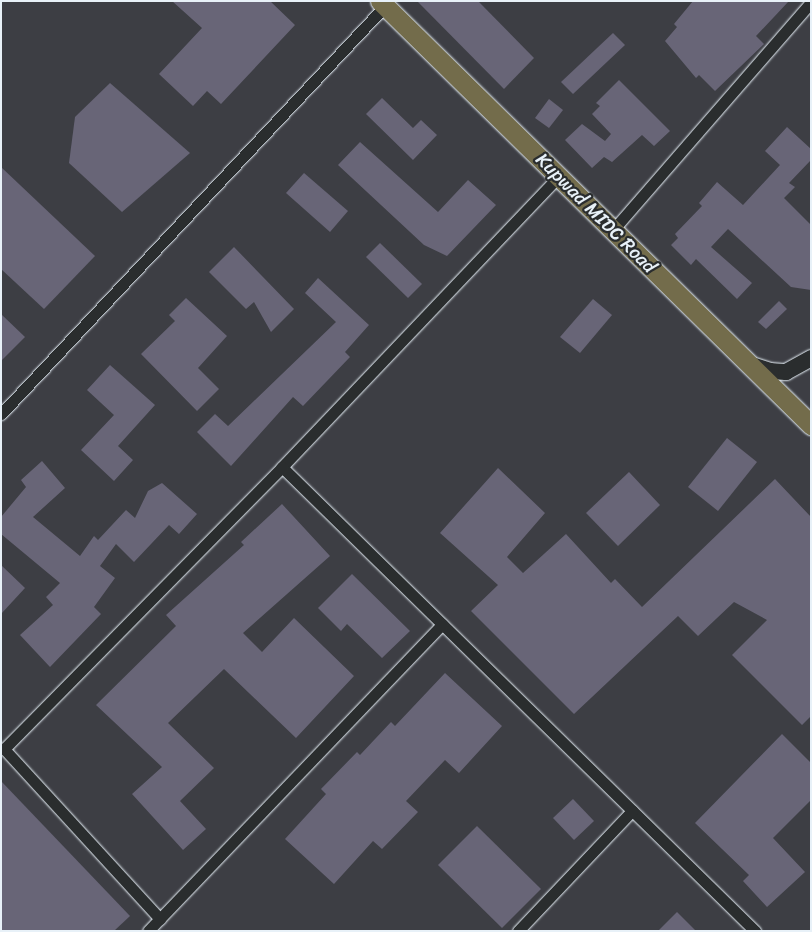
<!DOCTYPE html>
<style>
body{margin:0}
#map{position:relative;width:812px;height:932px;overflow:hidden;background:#2a2d2e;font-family:Sriracha,sans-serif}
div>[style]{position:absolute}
.built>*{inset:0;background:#3d3e44}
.building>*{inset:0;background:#686577}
.roads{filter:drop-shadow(0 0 1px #e8f1f8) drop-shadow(0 0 1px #e8f1f8)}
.street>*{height:11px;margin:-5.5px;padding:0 5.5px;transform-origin:5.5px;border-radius:5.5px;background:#2a2d2e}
.secondary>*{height:16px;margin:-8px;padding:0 8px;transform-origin:8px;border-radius:8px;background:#2a2d2e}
.primary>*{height:19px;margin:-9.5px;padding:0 9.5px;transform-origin:9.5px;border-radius:9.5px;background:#736c4b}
span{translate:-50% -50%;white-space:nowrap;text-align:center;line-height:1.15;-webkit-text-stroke:4.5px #2a2d2e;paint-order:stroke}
.street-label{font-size:19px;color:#e8f1f8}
.frame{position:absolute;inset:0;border:2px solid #e8f1f8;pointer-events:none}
</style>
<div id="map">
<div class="built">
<div style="clip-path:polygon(1px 1px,811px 1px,811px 931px,1px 931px)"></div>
</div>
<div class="building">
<div style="clip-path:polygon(172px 1px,270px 1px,295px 25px,221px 104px,207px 91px,193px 106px,159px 74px,202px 28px)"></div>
<div style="clip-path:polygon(417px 1px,478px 1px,534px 58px,504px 89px)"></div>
<div style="clip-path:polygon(693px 1px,789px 1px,756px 36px,764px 44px,715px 91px,699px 75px,696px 78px,665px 41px,677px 27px,674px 24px)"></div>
<div style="clip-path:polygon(613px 33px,625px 45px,573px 94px,561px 82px)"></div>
<div style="clip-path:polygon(619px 80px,670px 131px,654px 146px,642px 135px,612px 162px,604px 157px,592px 168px,565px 140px,582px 124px,605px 141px,611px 134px,592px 114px,600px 106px,596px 103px)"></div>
<div style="clip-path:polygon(110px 83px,190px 153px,122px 212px,69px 163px,75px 117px)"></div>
<div style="clip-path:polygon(382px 98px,413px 128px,421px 120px,437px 135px,413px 160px,366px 114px)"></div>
<div style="clip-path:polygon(549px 99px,563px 110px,549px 128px,535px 118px)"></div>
<div style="clip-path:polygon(787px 127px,811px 149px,811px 160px,789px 183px,795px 187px,784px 198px,811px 225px,811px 290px,791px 287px,728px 229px,711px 247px,752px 283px,737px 299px,696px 259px,691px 265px,671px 245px,678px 238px,675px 234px,702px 206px,699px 203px,717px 182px,743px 205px,780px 165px,765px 151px)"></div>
<div style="clip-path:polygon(360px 142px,438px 212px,468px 180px,496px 205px,447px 256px,424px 245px,338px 165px)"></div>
<div style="clip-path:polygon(1px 167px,95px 256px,44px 309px,1px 269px)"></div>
<div style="clip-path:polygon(304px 173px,348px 211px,330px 232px,286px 193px)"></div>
<div style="clip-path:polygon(380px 243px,422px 284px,408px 298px,366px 257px)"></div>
<div style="clip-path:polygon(234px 247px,294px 309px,271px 332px,254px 302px,246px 309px,209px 272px)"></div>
<div style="clip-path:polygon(318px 278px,369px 325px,345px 352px,350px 357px,303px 406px,293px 397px,231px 466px,197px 432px,215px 414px,228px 426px,336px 322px,305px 293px)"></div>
<div style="clip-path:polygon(186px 298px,227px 336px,198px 368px,219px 389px,197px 411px,141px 354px,175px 321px,169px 315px)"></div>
<div style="clip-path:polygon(593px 299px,612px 315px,580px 353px,560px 337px)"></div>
<div style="clip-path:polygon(779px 301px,787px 309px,766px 329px,758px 322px)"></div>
<div style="clip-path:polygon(1px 314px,25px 337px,1px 361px)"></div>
<div style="clip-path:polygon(110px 365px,155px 405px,118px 446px,133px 460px,114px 481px,81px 450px,114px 415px,87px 390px)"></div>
<div style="clip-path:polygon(727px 438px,757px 462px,718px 511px,688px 487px)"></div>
<div style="clip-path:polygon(42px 461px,65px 488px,33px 517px,80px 556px,94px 536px,98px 540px,126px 510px,135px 518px,148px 491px,162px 483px,197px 514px,179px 534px,169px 525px,134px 562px,116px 544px,100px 566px,115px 578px,94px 607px,101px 614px,50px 667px,20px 635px,53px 605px,46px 597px,60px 583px,1px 534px,1px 517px,26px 487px,21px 480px)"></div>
<div style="clip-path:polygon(498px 468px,545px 513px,507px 557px,523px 573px,566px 534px,611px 583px,615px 579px,642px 607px,775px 479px,811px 517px,811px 716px,802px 725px,732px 655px,767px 620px,734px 602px,698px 636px,678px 616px,574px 714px,471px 611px,498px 585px,440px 533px)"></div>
<div style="clip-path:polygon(629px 472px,660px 505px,618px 546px,586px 513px)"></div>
<div style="clip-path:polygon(282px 504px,330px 556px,243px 633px,262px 652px,294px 618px,354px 676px,296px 738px,224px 669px,168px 723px,214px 768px,180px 801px,206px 829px,183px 850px,132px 794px,162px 767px,96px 705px,176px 626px,166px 615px,244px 545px,241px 542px)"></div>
<div style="clip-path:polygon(1px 565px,25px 588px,1px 614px)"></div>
<div style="clip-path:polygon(352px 574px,410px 631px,382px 658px,347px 624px,341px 631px,318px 608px)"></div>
<div style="clip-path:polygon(445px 673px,502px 726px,459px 773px,445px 760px,406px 801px,418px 812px,382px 849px,373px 841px,334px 884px,285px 839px,326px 794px,321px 789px,357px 752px,360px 755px,391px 722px,395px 726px)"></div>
<div style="clip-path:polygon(782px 734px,811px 763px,811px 800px,773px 838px,805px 872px,767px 907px,743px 881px,749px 875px,695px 823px)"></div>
<div style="clip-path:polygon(1px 781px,130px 916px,114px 931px,1px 931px)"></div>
<div style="clip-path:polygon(573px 799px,594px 821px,574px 840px,553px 818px)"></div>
<div style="clip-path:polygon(477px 826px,541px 889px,502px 928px,438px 865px)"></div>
<div style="clip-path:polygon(677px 912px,696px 931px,658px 931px)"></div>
</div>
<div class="roads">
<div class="street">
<div style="left:559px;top:176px;width:402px;rotate:133.6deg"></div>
<div style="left:282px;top:467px;width:663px;rotate:44.45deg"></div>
<div style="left:613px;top:230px;width:302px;rotate:-49deg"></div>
<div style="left:1px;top:414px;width:560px;rotate:-46.74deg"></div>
<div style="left:160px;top:919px;width:231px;rotate:-132.5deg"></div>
<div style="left:4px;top:749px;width:396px;rotate:-45.4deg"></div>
<div style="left:148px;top:931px;width:425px;rotate:-46.2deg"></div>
<div style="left:518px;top:931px;width:166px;rotate:-46.5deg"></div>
</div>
<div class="secondary">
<div style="left:749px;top:364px;width:22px;rotate:18deg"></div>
<div style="left:770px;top:371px;width:16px;rotate:4deg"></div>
<div style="left:786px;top:372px;width:29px;rotate:-29deg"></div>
</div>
<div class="primary">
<div style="left:380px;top:1px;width:605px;rotate:44.53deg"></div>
</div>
</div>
<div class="street-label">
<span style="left:596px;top:213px;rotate:45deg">Kupwad MIDC Road</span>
</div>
<div class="frame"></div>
</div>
